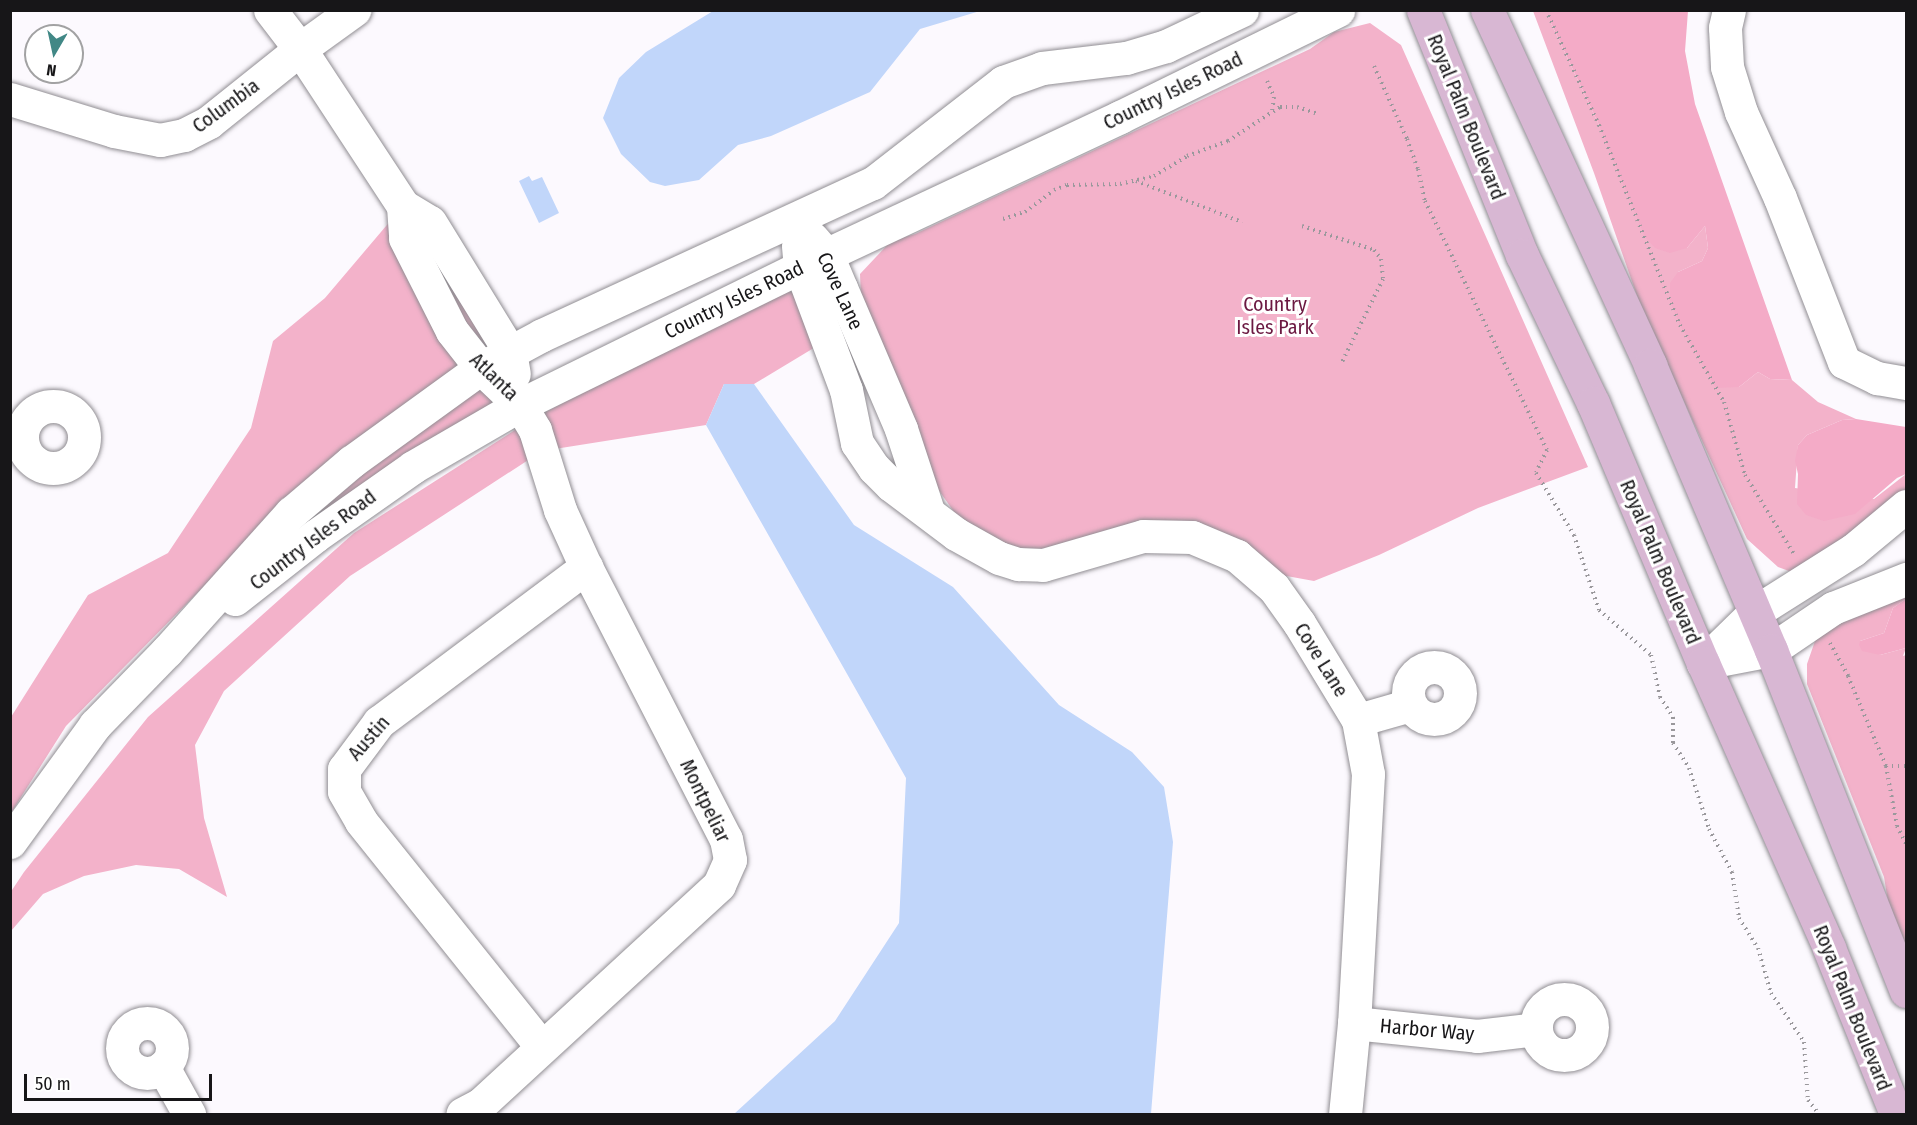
<!DOCTYPE html>
<style>
body{margin:0}
#map{position:relative;width:1917px;height:1125px;overflow:hidden;background:#fcf9fe;font-family:"Fira Sans Condensed",sans-serif}
div>[style]{position:absolute}
.green>*{inset:0;background:#f3b2ca}
.forest>*{inset:0;background:#f4abc7}
.water>*{inset:0;background:#c1d6fa}
.path>*{height:4px;margin-top:-2px;transform-origin:0;background:repeating-linear-gradient(90deg,#9a989c 0 1.5px,transparent 0 6px)}
.roads{filter:drop-shadow(0 0 2px #918e93) drop-shadow(0 0 2px #918e93)}
.minor>*{height:33px;margin:-16.5px;padding:0 16.5px;transform-origin:16.5px;border-radius:16.5px;background:#fff}
.minor>.ring{margin:-16.5px;padding:0;box-sizing:content-box;background:none;border:33px solid #fff;border-radius:50%}
.major>*{height:33px;margin:-16.5px;padding:0 16.5px;transform-origin:16.5px;border-radius:16.5px;background:#d8b7d3}
span{translate:-50% -50%;white-space:nowrap;text-align:center;line-height:1.15;-webkit-text-stroke:6px #fff;paint-order:stroke}
.street-label{font-size:20px;color:#171618}
.park-label{font-size:20px;color:#6b1841}
.frame{position:absolute;inset:0;border:12px solid #171618;pointer-events:none}
.north{position:absolute;left:24px;top:24px;width:60px;height:60px;box-sizing:border-box;background:#fff;border:2px solid #a2a2a3;border-radius:50%;rotate:189deg;font-size:16px;font-weight:700;line-height:24px;text-align:center;color:#171618}
.north::after{content:'';display:block;margin:auto;width:21px;height:27px;background:#418886;clip-path:polygon(50% 0,100% 100%,50% 72%,0 100%)}
.scale{position:absolute;left:24px;top:1074px;width:188px;height:27px;box-sizing:border-box;border:3px solid #171618;border-top:0;padding-left:8px;font-size:18px;line-height:21px;white-space:nowrap;color:#171618;-webkit-text-stroke:4px #fff;paint-order:stroke}
</style>
<div id="map">
<div class="green">
<div style="clip-path:polygon(1533px 11px,1550px 11px,1550px 21px,1599px 125px,1687px 248px,1705px 226px,1708px 248px,1702px 261px,1678px 272px,1739px 387px,1758px 372px,1770px 379px,1792px 380px,1818px 402px,1856px 419px,1842px 420px,1807px 435px,1798px 445px,1795px 488px,1874px 499px,1906px 474px,1906px 506px,1808px 578px,1778px 567px,1747px 539px,1642px 310px,1594px 173px)"></div>
<div style="clip-path:polygon(1370px 23px,1401px 45px,1588px 467px,1478px 508px,1379px 555px,1314px 581px,1265px 572px,1241px 544px,1037px 551px,992px 545px,959px 519px,928px 475px,861px 297px,860px 274px,891px 241px,915px 234px,1310px 49px,1334px 32px)"></div>
<div style="clip-path:polygon(403px 206px,430px 222px,520px 405px,209px 581px,66px 726px,11px 813px,11px 717px,88px 595px,168px 553px,251px 428px,273px 341px,325px 298px)"></div>
<div style="clip-path:polygon(786px 290px,801px 294px,827px 340px,754px 384px,724px 384px,706px 425px,542px 451px,350px 576px,224px 691px,195px 745px,204px 818px,227px 897px,179px 869px,136px 865px,84px 876px,43px 894px,11px 931px,10px 893px,24px 872px,148px 717px,354px 533px,529px 421px,766px 293px)"></div>
<div style="clip-path:polygon(1906px 592px,1906px 599px,1893px 608px,1884px 633px,1860px 641px,1880px 655px,1906px 648px,1903px 656px,1906px 655px,1906px 969px,1894px 939px,1884px 877px,1807px 684px,1807px 664px,1815px 641px,1831px 624px)"></div>
</div>
<div class="forest">
<div style="clip-path:polygon(1550px 11px,1688px 11px,1685px 51px,1695px 104px,1792px 380px,1770px 379px,1758px 372px,1739px 387px,1716px 388px,1680px 325px,1670px 301px,1670px 283px,1678px 272px,1702px 261px,1708px 248px,1705px 226px,1687px 248px,1670px 253px,1655px 248px,1645px 237px,1599px 125px,1550px 21px)"></div>
<div style="clip-path:polygon(1856px 419px,1906px 427px,1906px 474px,1897px 478px,1855px 514px,1824px 521px,1806px 515px,1797px 504px,1798px 474px,1795px 461px,1798px 445px,1807px 435px,1842px 420px)"></div>
<div style="clip-path:polygon(1906px 599px,1906px 648px,1880px 655px,1862px 651px,1859px 645px,1860px 641px,1884px 633px,1893px 608px)"></div>
</div>
<div class="water">
<div style="clip-path:polygon(713px 11px,713px 10px,980px 11px,920px 29px,870px 92px,771px 136px,738px 145px,699px 180px,665px 186px,650px 182px,621px 154px,603px 118px,619px 78px,646px 52px)"></div>
<div style="clip-path:polygon(529px 176px,532px 181px,542px 177px,559px 213px,539px 223px,519px 181px)"></div>
<div style="clip-path:polygon(724px 384px,754px 384px,854px 525px,953px 587px,1059px 705px,1132px 752px,1164px 787px,1173px 842px,1151px 1114px,734px 1114px,835px 1021px,899px 923px,906px 778px,706px 425px)"></div>
</div>
<div class="path">
<div style="left:1546px;top:10px;width:127px;rotate:65.3deg"></div>
<div style="left:1599px;top:125px;width:216px;rotate:68deg"></div>
<div style="left:1680px;top:325px;width:89px;rotate:60.3deg"></div>
<div style="left:1724px;top:402px;width:76px;rotate:74deg"></div>
<div style="left:1745px;top:475px;width:93px;rotate:58.2deg"></div>
<div style="left:1374px;top:66px;width:80px;rotate:65.7deg"></div>
<div style="left:1407px;top:139px;width:32px;rotate:70deg"></div>
<div style="left:1418px;top:169px;width:33px;rotate:78deg"></div>
<div style="left:1425px;top:201px;width:277px;rotate:63.9deg"></div>
<div style="left:1547px;top:450px;width:25px;rotate:116deg"></div>
<div style="left:1536px;top:473px;width:73px;rotate:58.5deg"></div>
<div style="left:1574px;top:535px;width:79px;rotate:71.6deg"></div>
<div style="left:1599px;top:610px;width:69px;rotate:40.9deg"></div>
<div style="left:1651px;top:655px;width:43px;rotate:77.9deg"></div>
<div style="left:1660px;top:697px;width:24px;rotate:57deg"></div>
<div style="left:1673px;top:717px;width:26px;rotate:90deg"></div>
<div style="left:1673px;top:743px;width:30px;rotate:57deg"></div>
<div style="left:1689px;top:768px;width:64px;rotate:71.8deg"></div>
<div style="left:1709px;top:829px;width:49px;rotate:61.9deg"></div>
<div style="left:1732px;top:872px;width:47px;rotate:81.3deg"></div>
<div style="left:1739px;top:918px;width:36px;rotate:58deg"></div>
<div style="left:1758px;top:948px;width:47px;rotate:73.9deg"></div>
<div style="left:1771px;top:993px;width:59px;rotate:56deg"></div>
<div style="left:1804px;top:1042px;width:58px;rotate:86.1deg"></div>
<div style="left:1808px;top:1100px;width:18px;rotate:52deg"></div>
<div style="left:1267px;top:81px;width:17px;rotate:66deg"></div>
<div style="left:1274px;top:97px;width:14px;rotate:98deg"></div>
<div style="left:1136px;top:181px;width:114px;rotate:21.1deg"></div>
<div style="left:1003px;top:219px;width:23px;rotate:-18deg"></div>
<div style="left:1025px;top:212px;width:36px;rotate:-37deg"></div>
<div style="left:1054px;top:190px;width:14px;rotate:-21deg"></div>
<div style="left:1067px;top:185px;width:53px;rotate:-1.1deg"></div>
<div style="left:1120px;top:184px;width:35px;rotate:-13deg"></div>
<div style="left:1154px;top:176px;width:39px;rotate:-31deg"></div>
<div style="left:1187px;top:156px;width:44px;rotate:-20.1deg"></div>
<div style="left:1228px;top:141px;width:62px;rotate:-33.2deg"></div>
<div style="left:1280px;top:107px;width:17px"></div>
<div style="left:1297px;top:107px;width:23px;rotate:18deg"></div>
<div style="left:1302px;top:226px;width:76px;rotate:18.4deg"></div>
<div style="left:1374px;top:250px;width:11px;rotate:52deg"></div>
<div style="left:1381px;top:259px;width:20px;rotate:84deg"></div>
<div style="left:1383px;top:279px;width:93px;rotate:116.3deg"></div>
<div style="left:1830px;top:643px;width:38px;rotate:61deg"></div>
<div style="left:1848px;top:676px;width:98px;rotate:67.1deg"></div>
<div style="left:1886px;top:766px;width:61px;rotate:79.6deg"></div>
<div style="left:1897px;top:826px;width:20px;rotate:63deg"></div>
<div style="left:1886px;top:766px;width:20px"></div>
</div>
<div class="roads">
<div class="minor">
<div style="left:270px;top:10px;width:49px;rotate:52.4deg"></div>
<div style="left:300px;top:49px;width:188px;rotate:56.7deg"></div>
<div style="left:403px;top:206px;width:31px;rotate:31deg"></div>
<div style="left:430px;top:222px;width:153px;rotate:58.4deg"></div>
<div style="left:510px;top:352px;width:22px;rotate:80deg"></div>
<div style="left:1729px;top:10px;width:18px;rotate:103deg"></div>
<div style="left:1725px;top:28px;width:39px;rotate:87deg"></div>
<div style="left:1727px;top:67px;width:47px;rotate:72.7deg"></div>
<div style="left:1741px;top:112px;width:94px;rotate:65.6deg"></div>
<div style="left:1780px;top:198px;width:176px;rotate:68.7deg"></div>
<div style="left:1844px;top:362px;width:37px;rotate:26deg"></div>
<div style="left:1877px;top:378px;width:29px;rotate:10deg"></div>
<div style="left:10px;top:99px;width:109px;rotate:17.1deg"></div>
<div style="left:114px;top:131px;width:47px;rotate:11.1deg"></div>
<div style="left:160px;top:140px;width:25px;rotate:-12deg"></div>
<div style="left:184px;top:135px;width:28px;rotate:-27deg"></div>
<div style="left:209px;top:122px;width:117px;rotate:-38.7deg"></div>
<div style="left:300px;top:49px;width:67px;rotate:-35.8deg"></div>
<div style="left:403px;top:206px;width:32px;rotate:86deg"></div>
<div style="left:405px;top:238px;width:104px;rotate:63.2deg"></div>
<div style="left:452px;top:331px;width:47px;rotate:51.9deg"></div>
<div style="left:481px;top:368px;width:54px;rotate:43.5deg"></div>
<div style="left:520px;top:405px;width:29px;rotate:59deg"></div>
<div style="left:535px;top:430px;width:84px;rotate:72.6deg"></div>
<div style="left:560px;top:510px;width:63px;rotate:65.5deg"></div>
<div style="left:586px;top:567px;width:306px;rotate:62.8deg"></div>
<div style="left:726px;top:839px;width:21px;rotate:79deg"></div>
<div style="left:730px;top:860px;width:27px;rotate:114deg"></div>
<div style="left:719px;top:885px;width:323px;rotate:137.4deg"></div>
<div style="left:481px;top:1104px;width:21px;rotate:152deg"></div>
<div style="left:812px;top:238px;width:23px;rotate:49deg"></div>
<div style="left:827px;top:255px;width:36px;rotate:67deg"></div>
<div style="left:841px;top:288px;width:153px;rotate:66.9deg"></div>
<div style="left:901px;top:429px;width:86px;rotate:71.8deg"></div>
<div style="left:798px;top:246px;width:21px;rotate:85deg"></div>
<div style="left:800px;top:267px;width:131px;rotate:69.5deg"></div>
<div style="left:846px;top:390px;width:54px;rotate:78.3deg"></div>
<div style="left:857px;top:443px;width:30px;rotate:56deg"></div>
<div style="left:874px;top:468px;width:24px;rotate:45deg"></div>
<div style="left:891px;top:485px;width:81px;rotate:37deg"></div>
<div style="left:956px;top:534px;width:49px;rotate:29.2deg"></div>
<div style="left:999px;top:558px;width:20px;rotate:18deg"></div>
<div style="left:1018px;top:564px;width:25px;rotate:2deg"></div>
<div style="left:1043px;top:565px;width:104px;rotate:-16.2deg"></div>
<div style="left:1143px;top:536px;width:49px;rotate:1.2deg"></div>
<div style="left:1192px;top:537px;width:49px;rotate:22.9deg"></div>
<div style="left:1237px;top:556px;width:49px;rotate:40.9deg"></div>
<div style="left:1274px;top:588px;width:43px;rotate:54.5deg"></div>
<div style="left:1299px;top:623px;width:114px;rotate:58.7deg"></div>
<div style="left:1358px;top:720px;width:55px;rotate:79.5deg"></div>
<div style="left:1368px;top:774px;width:249px;rotate:93.2deg"></div>
<div style="left:1354px;top:1023px;width:91px;rotate:95.6deg"></div>
<div class="ring" style="left:22px;top:406px;width:29px;height:29px"></div>
<div style="left:1906px;top:506px;width:69px;rotate:140.3deg"></div>
<div style="left:1853px;top:550px;width:116px;rotate:147.7deg"></div>
<div style="left:1755px;top:612px;width:73px;rotate:135.6deg"></div>
<div style="left:1703px;top:663px;width:69px;rotate:-10.8deg"></div>
<div style="left:1771px;top:650px;width:75px;rotate:-34.1deg"></div>
<div style="left:1833px;top:608px;width:79px;rotate:-21.7deg"></div>
<div style="left:235px;top:599px;width:102px;rotate:-38.2deg"></div>
<div style="left:315px;top:536px;width:120px;rotate:-35.1deg"></div>
<div style="left:413px;top:467px;width:124px;rotate:-30.1deg"></div>
<div style="left:520px;top:405px;width:312px;rotate:-26.2deg"></div>
<div style="left:800px;top:267px;width:353px;rotate:-25.1deg"></div>
<div style="left:1120px;top:117px;width:243px;rotate:-26.1deg"></div>
<div class="ring" style="left:1408px;top:667px;width:19px;height:19px"></div>
<div style="left:1358px;top:720px;width:54px;rotate:-16.1deg"></div>
<div style="left:10px;top:842px;width:145px;rotate:-54deg"></div>
<div style="left:95px;top:725px;width:103px;rotate:-45.8deg"></div>
<div style="left:167px;top:651px;width:186px;rotate:-48.1deg"></div>
<div style="left:291px;top:513px;width:79px;rotate:-40.4deg"></div>
<div style="left:351px;top:462px;width:160px;rotate:-35.9deg"></div>
<div style="left:481px;top:368px;width:69px;rotate:-28.4deg"></div>
<div style="left:542px;top:335px;width:364px;rotate:-24.7deg"></div>
<div style="left:873px;top:183px;width:165px;rotate:-37.8deg"></div>
<div style="left:1003px;top:82px;width:41px;rotate:-19.7deg"></div>
<div style="left:1042px;top:68px;width:85px;rotate:-6.8deg"></div>
<div style="left:1126px;top:58px;width:42px;rotate:-16.7deg"></div>
<div style="left:1166px;top:46px;width:84px;rotate:-25.3deg"></div>
<div class="ring" style="left:1536px;top:999px;width:23px;height:23px"></div>
<div class="ring" style="left:122px;top:1023px;width:17px;height:17px"></div>
<div style="left:1354px;top:1023px;width:124px;rotate:6deg"></div>
<div style="left:1477px;top:1036px;width:59px;rotate:-6.8deg"></div>
<div style="left:541px;top:1046px;width:288px;rotate:-128.7deg"></div>
<div style="left:361px;top:821px;width:34px;rotate:-120deg"></div>
<div style="left:344px;top:791px;width:22px;rotate:-90deg"></div>
<div style="left:344px;top:769px;width:59px;rotate:-53.3deg"></div>
<div style="left:379px;top:722px;width:259px;rotate:-36.8deg"></div>
<div style="left:163px;top:1067px;width:54px;rotate:61deg"></div>
</div>
<div class="major">
<div style="left:1423px;top:10px;width:264px;rotate:68deg"></div>
<div style="left:1522px;top:255px;width:164px;rotate:64.4deg"></div>
<div style="left:1593px;top:403px;width:282px;rotate:67.1deg"></div>
<div style="left:1703px;top:663px;width:312px;rotate:66.1deg"></div>
<div style="left:1829px;top:948px;width:179px;rotate:68deg"></div>
<div style="left:1487px;top:10px;width:391px;rotate:65.3deg"></div>
<div style="left:1650px;top:365px;width:310px;rotate:67deg"></div>
<div style="left:1771px;top:650px;width:367px;rotate:68.4deg"></div>
</div>
</div>
<div class="street-label">
<span style="left:1173px;top:91px;rotate:-26deg">Country Isles Road</span>
<span style="left:226px;top:106px;rotate:-36deg">Columbia</span>
<span style="left:1466px;top:117px;rotate:68deg">Royal Palm Boulevard</span>
<span style="left:840px;top:291px;rotate:65deg">Cove Lane</span>
<span style="left:734px;top:300px;rotate:-26deg">Country Isles Road</span>
<span style="left:494px;top:377px;rotate:44deg">Atlanta</span>
<span style="left:313px;top:540px;rotate:-37deg">Country Isles Road</span>
<span style="left:1660px;top:562px;rotate:67deg">Royal Palm Boulevard</span>
<span style="left:1321px;top:660px;rotate:58deg">Cove Lane</span>
<span style="left:369px;top:738px;rotate:-49deg">Austin</span>
<span style="left:705px;top:801px;rotate:64deg">Montpeliar</span>
<span style="left:1852px;top:1008px;rotate:68deg">Royal Palm Boulevard</span>
<span style="left:1427px;top:1030px;rotate:5deg">Harbor Way</span>
</div>
<div class="park-label">
<span style="left:1275px;top:316px">Country<br>Isles Park</span>
</div>
<div class="frame"></div>
<div class="north">N</div>
<div class="scale">50 m</div>
</div>
